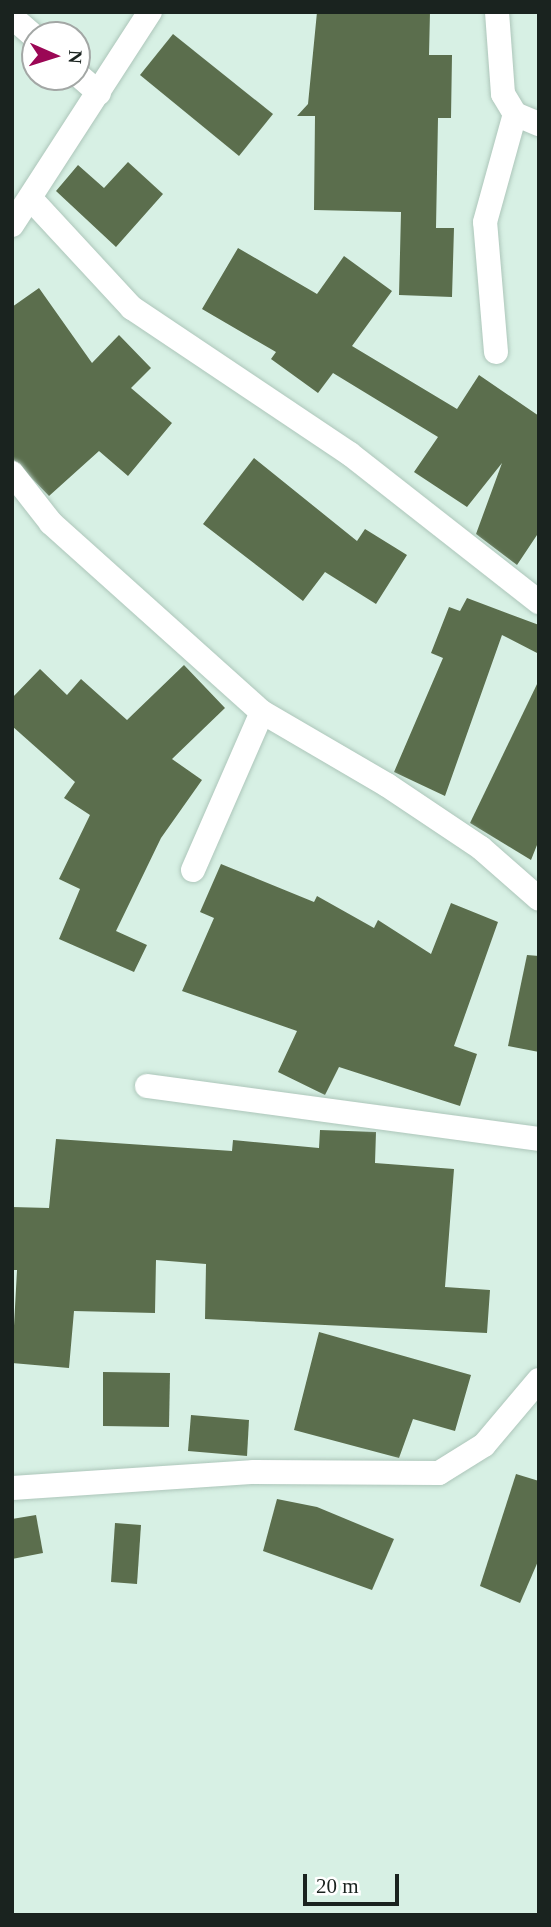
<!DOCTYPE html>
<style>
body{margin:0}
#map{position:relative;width:551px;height:1927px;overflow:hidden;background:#d7f0e4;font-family:Georgia,serif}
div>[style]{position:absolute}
.building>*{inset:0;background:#5b6e4d}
.roads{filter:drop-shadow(0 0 2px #adc6ba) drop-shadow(0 0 2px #adc6ba)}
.minor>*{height:24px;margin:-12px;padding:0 12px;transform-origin:12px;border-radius:12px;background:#fff}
span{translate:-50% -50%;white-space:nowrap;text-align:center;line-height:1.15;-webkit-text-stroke:7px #fff;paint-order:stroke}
.frame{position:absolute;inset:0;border:14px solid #1a231f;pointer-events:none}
.north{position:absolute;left:21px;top:21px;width:70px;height:70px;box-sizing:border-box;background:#fff;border:2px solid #a3a7a5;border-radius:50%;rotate:93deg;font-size:19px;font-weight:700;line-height:28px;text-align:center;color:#1a231f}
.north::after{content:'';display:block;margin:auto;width:24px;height:32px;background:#9b0755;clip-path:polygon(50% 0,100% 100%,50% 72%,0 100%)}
.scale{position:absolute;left:303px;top:1874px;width:96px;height:32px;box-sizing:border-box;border:4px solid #1a231f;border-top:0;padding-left:9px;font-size:21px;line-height:24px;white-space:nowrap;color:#1a231f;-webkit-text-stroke:5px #fff;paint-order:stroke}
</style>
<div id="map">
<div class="building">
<div style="clip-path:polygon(317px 12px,430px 12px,429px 55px,452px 55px,451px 118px,438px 118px,436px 228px,454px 228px,452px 297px,399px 295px,401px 212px,314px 210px,315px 116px,297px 116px,308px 104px)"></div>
<div style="clip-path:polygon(173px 34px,273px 114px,239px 156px,140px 75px)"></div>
<div style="clip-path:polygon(128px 162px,163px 194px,116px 247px,56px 191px,78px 165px,104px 188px)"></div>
<div style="clip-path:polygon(238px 248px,317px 294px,344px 256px,392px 291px,352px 346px,457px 409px,479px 375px,539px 416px,539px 532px,517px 565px,476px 534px,502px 463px,467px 507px,414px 472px,438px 437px,333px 373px,318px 393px,271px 359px,276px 352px,202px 309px)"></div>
<div style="clip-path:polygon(39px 288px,92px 363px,119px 335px,151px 368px,131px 388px,172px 423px,128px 476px,99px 451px,49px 496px,12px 458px,12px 307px)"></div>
<div style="clip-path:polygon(254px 458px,357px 541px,365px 529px,407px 555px,376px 604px,325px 572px,303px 601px,203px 524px)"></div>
<div style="clip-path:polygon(467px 598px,539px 625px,539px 654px,502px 635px,445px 796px,394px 772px,443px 658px,431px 653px,449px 607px,460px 611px)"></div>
<div style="clip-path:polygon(184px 665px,225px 708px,172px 759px,202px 780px,161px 838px,116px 931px,147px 945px,134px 972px,59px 939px,80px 889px,59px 879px,90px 815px,64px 798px,75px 782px,12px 726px,12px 698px,40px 669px,67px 695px,81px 679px,127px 720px)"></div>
<div style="clip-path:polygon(539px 680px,539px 840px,531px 860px,470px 823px)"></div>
<div style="clip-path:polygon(221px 864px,314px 902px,317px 896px,374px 928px,378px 920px,431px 954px,451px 903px,498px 922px,454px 1046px,477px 1054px,460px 1106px,339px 1067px,325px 1095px,278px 1072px,297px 1031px,182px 991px,214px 918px,200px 912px)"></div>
<div style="clip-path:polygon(527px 955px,539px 956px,539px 1052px,508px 1046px)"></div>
<div style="clip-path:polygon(320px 1130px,376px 1132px,375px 1163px,454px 1169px,445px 1287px,490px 1290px,487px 1333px,205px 1319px,206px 1264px,156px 1260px,155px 1313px,74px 1311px,69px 1368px,12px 1363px,17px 1270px,12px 1270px,12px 1207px,49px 1208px,56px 1139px,232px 1151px,233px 1140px,319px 1148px)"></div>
<div style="clip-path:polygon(319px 1332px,471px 1375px,455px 1431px,413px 1419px,399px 1458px,294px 1430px)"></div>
<div style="clip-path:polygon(103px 1372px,170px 1373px,169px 1427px,103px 1426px)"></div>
<div style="clip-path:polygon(191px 1415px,249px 1420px,247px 1456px,188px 1451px)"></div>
<div style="clip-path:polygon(516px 1474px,539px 1481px,539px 1559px,520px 1603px,480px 1586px)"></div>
<div style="clip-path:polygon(277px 1499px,317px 1507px,394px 1539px,372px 1590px,263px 1551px)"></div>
<div style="clip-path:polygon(36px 1515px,43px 1553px,12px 1559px,12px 1519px)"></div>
<div style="clip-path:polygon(115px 1523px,141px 1525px,137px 1584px,111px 1582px)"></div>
</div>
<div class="roads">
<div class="minor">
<div style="left:497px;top:12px;width:82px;rotate:85.8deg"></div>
<div style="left:503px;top:94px;width:23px;rotate:59deg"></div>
<div style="left:515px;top:114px;width:26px;rotate:23deg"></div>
<div style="left:12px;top:17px;width:30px;rotate:41deg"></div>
<div style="left:77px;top:74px;width:29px;rotate:41deg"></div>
<div style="left:31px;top:199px;width:149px;rotate:47.2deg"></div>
<div style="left:132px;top:308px;width:262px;rotate:33.8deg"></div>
<div style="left:350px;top:454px;width:240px;rotate:38.1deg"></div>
<div style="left:12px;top:225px;width:254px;rotate:-57.1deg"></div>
<div style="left:496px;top:352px;width:130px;rotate:-94.8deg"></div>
<div style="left:485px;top:222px;width:112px;rotate:-74.5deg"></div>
<div style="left:12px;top:473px;width:63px;rotate:52deg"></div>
<div style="left:51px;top:523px;width:283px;rotate:41.9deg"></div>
<div style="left:262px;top:712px;width:145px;rotate:30.3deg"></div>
<div style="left:387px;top:785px;width:113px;rotate:33.8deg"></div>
<div style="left:481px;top:848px;width:77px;rotate:41.3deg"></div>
<div style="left:193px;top:870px;width:172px;rotate:-66.4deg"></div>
<div style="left:147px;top:1086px;width:396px;rotate:7.7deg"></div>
<div style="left:12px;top:1488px;width:243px;rotate:-3.8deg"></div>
<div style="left:254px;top:1472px;width:185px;rotate:0.3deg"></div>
<div style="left:439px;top:1473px;width:53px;rotate:-31.9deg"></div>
<div style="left:484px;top:1445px;width:85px;rotate:-49.8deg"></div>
</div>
</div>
<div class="frame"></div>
<div class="north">N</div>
<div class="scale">20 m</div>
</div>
